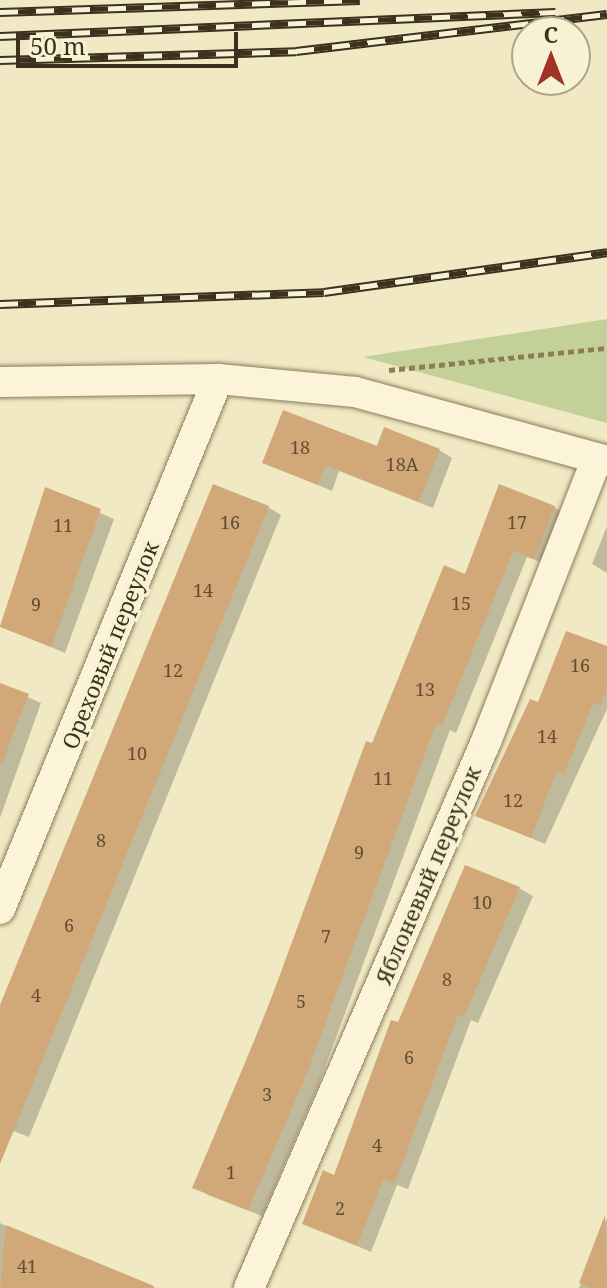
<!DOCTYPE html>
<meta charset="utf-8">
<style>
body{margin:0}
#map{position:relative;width:607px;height:1288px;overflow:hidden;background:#f1e9c4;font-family:"Noto Serif",serif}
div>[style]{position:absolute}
.green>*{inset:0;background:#c3d097}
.shadow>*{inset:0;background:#0003}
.building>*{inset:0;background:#d1a878}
.path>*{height:5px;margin-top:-2.5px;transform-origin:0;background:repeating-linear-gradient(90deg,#8d7b59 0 6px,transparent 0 10px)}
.roads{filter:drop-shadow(0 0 2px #8d7b59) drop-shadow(0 0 2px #8d7b59)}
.street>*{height:30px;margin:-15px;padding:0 15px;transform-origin:15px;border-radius:15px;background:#fbf4d8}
.rail>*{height:9px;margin-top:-4.5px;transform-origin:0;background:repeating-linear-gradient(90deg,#f8f2d4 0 18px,#3c301e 0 36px);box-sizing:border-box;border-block:2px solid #3c301e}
span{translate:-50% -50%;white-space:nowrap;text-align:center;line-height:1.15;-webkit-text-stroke:7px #f8f2d4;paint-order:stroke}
.number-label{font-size:18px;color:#614e34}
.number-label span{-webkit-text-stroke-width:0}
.street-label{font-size:22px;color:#3c301e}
.north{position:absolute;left:511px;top:16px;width:80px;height:80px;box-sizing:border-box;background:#f8f2d4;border:2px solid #ada48b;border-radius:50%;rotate:0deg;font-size:22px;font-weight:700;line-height:32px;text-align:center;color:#3c301e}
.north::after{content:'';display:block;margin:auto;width:28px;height:36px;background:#9f3326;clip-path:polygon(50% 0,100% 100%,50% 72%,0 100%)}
.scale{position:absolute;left:16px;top:32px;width:222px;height:36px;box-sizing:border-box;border:4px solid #3c301e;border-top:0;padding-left:10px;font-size:24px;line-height:28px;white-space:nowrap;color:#3c301e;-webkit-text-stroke:6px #f8f2d4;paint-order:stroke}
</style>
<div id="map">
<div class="green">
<div style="clip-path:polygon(607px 319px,607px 423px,363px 357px)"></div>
</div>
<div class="shadow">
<div style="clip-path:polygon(378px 449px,439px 450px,452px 458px,433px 508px,339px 471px,332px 491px,264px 462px)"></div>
<div style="clip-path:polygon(47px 490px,114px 519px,65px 653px,0 626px)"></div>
<div style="clip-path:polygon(268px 507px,281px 515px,29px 1137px,0 1126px,0 1015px)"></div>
<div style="clip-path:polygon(554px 507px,568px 515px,548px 565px,527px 557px,456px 733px,450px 730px,318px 1086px,262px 1216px,208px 1195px,195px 1187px,373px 746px,466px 576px)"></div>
<div style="clip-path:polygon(607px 526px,607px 573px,592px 564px)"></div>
<div style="clip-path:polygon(607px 648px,607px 709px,545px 844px,478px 816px,539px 705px)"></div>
<div style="clip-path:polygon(0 685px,41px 703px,0 818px)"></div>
<div style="clip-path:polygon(519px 888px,533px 896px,478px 1023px,471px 1020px,408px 1189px,397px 1185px,371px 1252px,304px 1223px,335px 1177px,399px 1025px)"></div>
<div style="clip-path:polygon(607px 1218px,607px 1288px,579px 1288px)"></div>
<div style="clip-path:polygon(0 1223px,59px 1252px,156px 1288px,7px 1288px,0 1285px)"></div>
</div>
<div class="building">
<div style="clip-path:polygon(283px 410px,377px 446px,384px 427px,440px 449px,419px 502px,325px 465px,318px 485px,262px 463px)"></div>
<div style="clip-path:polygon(213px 484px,269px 506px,0 1164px,0 1005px)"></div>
<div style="clip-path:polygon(499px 484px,555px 506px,534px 559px,513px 551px,442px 726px,436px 724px,305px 1078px,248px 1210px,192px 1188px,264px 1018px,366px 741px,372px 743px,444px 565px,465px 574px)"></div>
<div style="clip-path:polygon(45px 487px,101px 509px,51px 647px,0 627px)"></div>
<div style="clip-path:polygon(566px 631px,607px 646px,607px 689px,601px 706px,593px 703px,564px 774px,557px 771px,531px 838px,475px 816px,530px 699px,538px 702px)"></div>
<div style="clip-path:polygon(0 683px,29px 694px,2px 763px,0 763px)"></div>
<div style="clip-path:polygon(465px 865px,520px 887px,464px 1017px,458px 1014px,395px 1183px,383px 1179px,357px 1246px,302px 1224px,323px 1170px,334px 1175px,391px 1020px,398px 1022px)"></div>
<div style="clip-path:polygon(605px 1215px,607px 1288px,591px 1288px,579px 1283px)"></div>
<div style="clip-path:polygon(6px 1225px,154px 1286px,153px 1288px,0 1288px)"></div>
</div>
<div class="path">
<div style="left:389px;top:370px;width:219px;rotate:-5.8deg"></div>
</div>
<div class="roads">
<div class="street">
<div style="left:0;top:382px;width:218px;rotate:-0.8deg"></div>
<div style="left:218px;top:379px;width:138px;rotate:5.4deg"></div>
<div style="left:355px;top:392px;width:261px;rotate:15.3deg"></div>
<div style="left:0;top:909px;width:573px;rotate:-67.64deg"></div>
<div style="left:249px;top:1288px;width:598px;rotate:-66.56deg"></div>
<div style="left:487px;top:739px;width:301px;rotate:-68.6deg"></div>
</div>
</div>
<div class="rail">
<div style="left:0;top:12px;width:360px;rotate:-1.9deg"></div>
<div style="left:0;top:36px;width:556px;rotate:-2.48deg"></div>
<div style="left:0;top:60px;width:296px;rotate:-1.7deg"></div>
<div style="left:296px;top:51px;width:313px;rotate:-6.8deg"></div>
<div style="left:0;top:304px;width:324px;rotate:-2.1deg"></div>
<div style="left:324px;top:292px;width:286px;rotate:-8deg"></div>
</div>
<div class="number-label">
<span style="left:300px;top:447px">18</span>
<span style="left:402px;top:464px">18А</span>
<span style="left:230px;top:522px">16</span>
<span style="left:517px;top:522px">17</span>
<span style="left:63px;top:525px">11</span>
<span style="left:203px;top:590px">14</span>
<span style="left:461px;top:603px">15</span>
<span style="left:36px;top:604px">9</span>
<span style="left:580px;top:665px">16</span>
<span style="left:173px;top:670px">12</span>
<span style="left:425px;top:689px">13</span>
<span style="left:547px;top:736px">14</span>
<span style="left:137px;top:753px">10</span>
<span style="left:383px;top:778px">11</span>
<span style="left:513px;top:800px">12</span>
<span style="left:101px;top:840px">8</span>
<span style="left:359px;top:852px">9</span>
<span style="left:482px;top:902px">10</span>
<span style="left:69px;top:925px">6</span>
<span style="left:326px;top:936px">7</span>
<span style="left:447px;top:979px">8</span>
<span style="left:36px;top:995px">4</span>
<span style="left:301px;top:1001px">5</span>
<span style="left:409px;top:1057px">6</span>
<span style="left:267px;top:1094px">3</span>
<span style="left:377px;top:1145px">4</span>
<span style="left:231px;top:1172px">1</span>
<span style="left:340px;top:1208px">2</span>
<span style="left:27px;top:1266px">41</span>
</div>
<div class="street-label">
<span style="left:110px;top:645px;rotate:-68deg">Ореховый переулок</span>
<span style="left:428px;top:875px;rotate:-67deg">Яблоневый переулок</span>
</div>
<div class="north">С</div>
<div class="scale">50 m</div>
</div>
